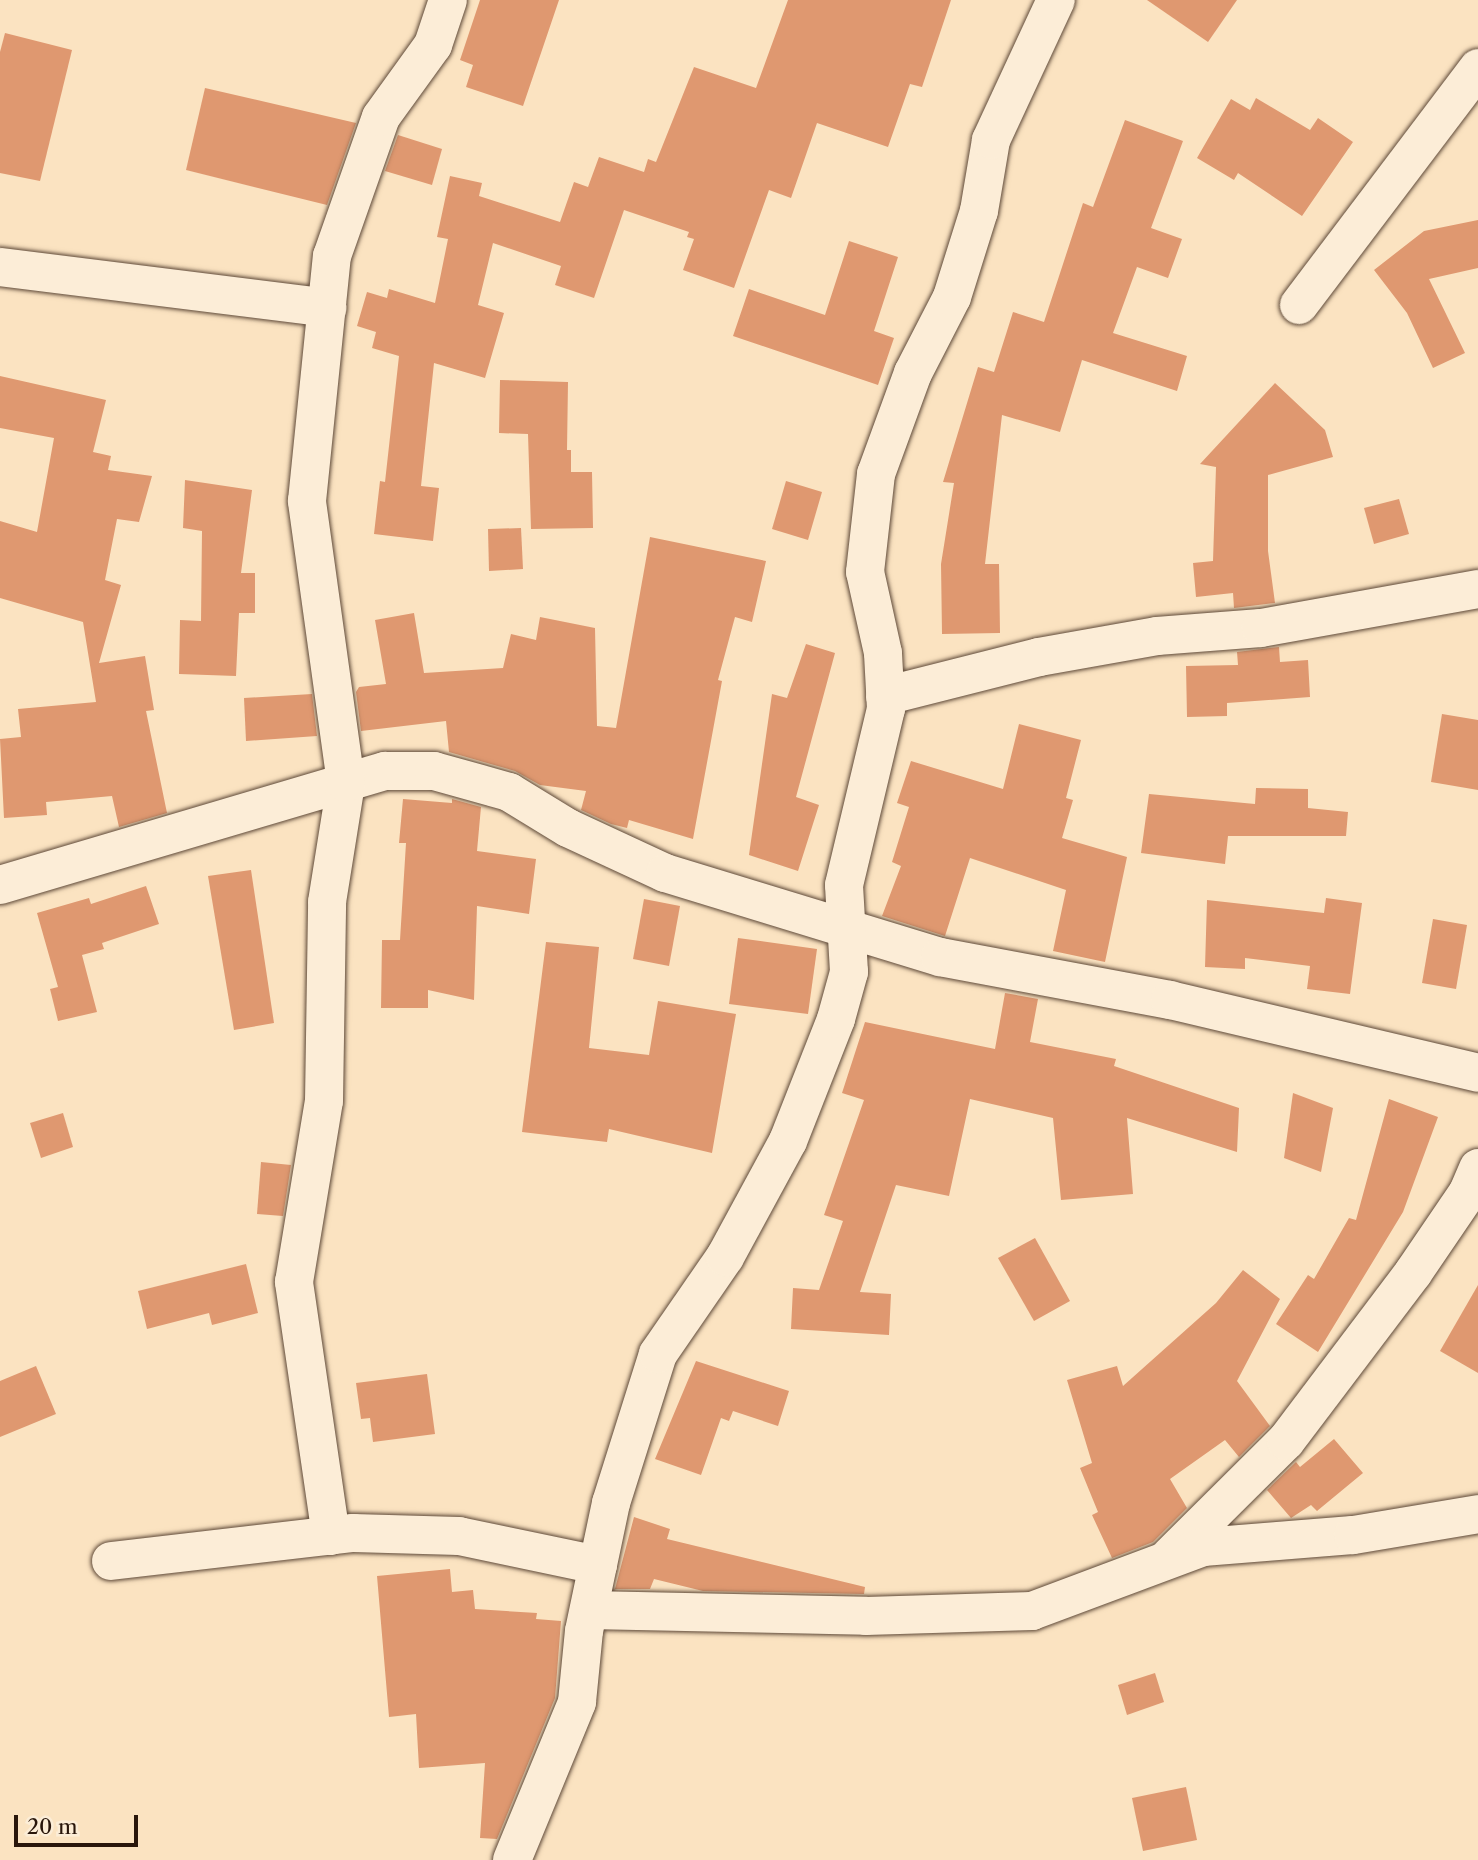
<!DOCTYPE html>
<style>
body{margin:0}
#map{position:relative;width:1478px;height:1860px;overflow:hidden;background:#fbe3c1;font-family:"Libre Caslon Text",serif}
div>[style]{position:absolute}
.building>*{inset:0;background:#df9870}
.roads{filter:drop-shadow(0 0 2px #5e4938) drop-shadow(0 0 2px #5e4938)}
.street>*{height:38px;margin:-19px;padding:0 19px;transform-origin:19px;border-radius:19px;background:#fcedd7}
span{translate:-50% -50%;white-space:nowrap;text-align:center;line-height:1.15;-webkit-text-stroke:5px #fcedd7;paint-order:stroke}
.scale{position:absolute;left:14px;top:1815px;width:124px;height:32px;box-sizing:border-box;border:4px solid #29160b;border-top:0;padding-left:9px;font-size:21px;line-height:24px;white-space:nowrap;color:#29160b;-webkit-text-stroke:5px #fcedd7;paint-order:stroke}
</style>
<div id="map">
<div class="building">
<div style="clip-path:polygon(480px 0,559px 0,523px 106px,466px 87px,473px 65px,460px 60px)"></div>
<div style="clip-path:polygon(788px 0,951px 0,922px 87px,910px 84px,888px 147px,817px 123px,791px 198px,769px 190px,734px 288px,683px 270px,694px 239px,687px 237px,689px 232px,624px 210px,594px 298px,555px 285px,561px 266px,493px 243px,478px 305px,504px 313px,485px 378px,434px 363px,421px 486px,439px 488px,433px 541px,374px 534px,380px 481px,385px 482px,399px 356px,372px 348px,376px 332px,357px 326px,367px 292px,387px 298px,389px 289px,435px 303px,448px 239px,437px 237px,450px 176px,482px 183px,479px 196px,560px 222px,574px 182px,588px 187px,599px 157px,644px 172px,648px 159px,656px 162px,694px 67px,756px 88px)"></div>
<div style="clip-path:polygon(1147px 0,1237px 0,1208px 42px)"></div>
<div style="clip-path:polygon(5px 33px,72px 50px,40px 181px,0 173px,0 52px)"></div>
<div style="clip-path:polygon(205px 88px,356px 123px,327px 205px,186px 170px)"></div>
<div style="clip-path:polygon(1256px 98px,1310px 130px,1318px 118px,1353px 142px,1302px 216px,1238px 173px,1234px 180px,1197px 158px,1231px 99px,1250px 110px)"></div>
<div style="clip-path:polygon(1125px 120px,1183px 141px,1151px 228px,1182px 239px,1168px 278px,1137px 267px,1113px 333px,1187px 356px,1177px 391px,1082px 360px,1060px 432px,1002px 415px,985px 564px,999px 564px,1000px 633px,942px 634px,941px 564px,954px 483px,943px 482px,978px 367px,994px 372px,1013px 312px,1044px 322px,1083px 203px,1093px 207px)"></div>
<div style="clip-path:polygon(398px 135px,442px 149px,432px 185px,385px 171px)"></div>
<div style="clip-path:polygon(1478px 220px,1478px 268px,1429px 279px,1465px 353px,1433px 368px,1407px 313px,1374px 270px,1424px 231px)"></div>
<div style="clip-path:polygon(849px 241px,898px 257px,874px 331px,894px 338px,878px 385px,733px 336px,749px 289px,825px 315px)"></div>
<div style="clip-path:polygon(0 376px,106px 400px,93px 452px,111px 456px,108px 470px,152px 476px,139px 522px,117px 519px,105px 580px,121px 585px,99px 663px,145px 656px,154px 710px,146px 711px,167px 813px,119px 827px,112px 796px,46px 802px,47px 815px,4px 818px,0 739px,21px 737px,18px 709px,96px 702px,83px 622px,0 598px,0 521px,37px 532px,54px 438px,0 428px)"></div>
<div style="clip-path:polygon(500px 380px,568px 382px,567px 450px,571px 450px,571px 472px,592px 472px,593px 528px,531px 529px,528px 434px,499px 433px)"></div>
<div style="clip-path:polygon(1275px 383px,1325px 430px,1333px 457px,1268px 475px,1268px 551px,1275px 603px,1234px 608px,1233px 593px,1196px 597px,1193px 563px,1213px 561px,1216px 467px,1200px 464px)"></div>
<div style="clip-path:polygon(185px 480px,252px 490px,241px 573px,255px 573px,255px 613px,239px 613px,236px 676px,179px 674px,180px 620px,201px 621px,202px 531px,183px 528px)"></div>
<div style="clip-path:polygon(786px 481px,822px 492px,808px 540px,772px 529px)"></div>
<div style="clip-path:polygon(1399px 499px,1409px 534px,1374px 544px,1364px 508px)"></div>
<div style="clip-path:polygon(521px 528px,523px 569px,489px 571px,488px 529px)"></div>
<div style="clip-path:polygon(650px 537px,766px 561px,752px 622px,735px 617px,718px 680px,722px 681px,693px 839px,629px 820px,627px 828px,611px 824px,581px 810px,586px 791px,540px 785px,515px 771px,449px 752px,446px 721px,361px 731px,356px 692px,359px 687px,386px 684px,375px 620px,414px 613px,424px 673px,503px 668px,511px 634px,536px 640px,540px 617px,595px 628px,597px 726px,616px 728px)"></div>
<div style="clip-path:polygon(806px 644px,835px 653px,796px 797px,819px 805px,798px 871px,749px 855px,772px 694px,787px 698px)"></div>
<div style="clip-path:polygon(1279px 647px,1280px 662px,1308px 660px,1310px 697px,1227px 703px,1227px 716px,1187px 717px,1186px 666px,1238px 665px,1237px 652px)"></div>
<div style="clip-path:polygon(312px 694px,317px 736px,246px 741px,244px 698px)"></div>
<div style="clip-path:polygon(1442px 714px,1478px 720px,1478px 790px,1431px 782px)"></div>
<div style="clip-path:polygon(1019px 724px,1081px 740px,1066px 798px,1073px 800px,1062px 838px,1127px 857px,1105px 962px,1053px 951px,1066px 890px,970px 858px,945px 936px,882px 916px,901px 866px,892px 862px,909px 807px,897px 803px,911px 761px,1003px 789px)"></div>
<div style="clip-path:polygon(1256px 788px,1308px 789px,1308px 808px,1348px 812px,1346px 836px,1228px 836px,1225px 864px,1141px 853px,1149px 794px,1255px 804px)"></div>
<div style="clip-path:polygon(403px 799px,452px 803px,452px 799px,481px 807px,477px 851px,536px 859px,529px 914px,477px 906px,474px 1000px,428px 990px,428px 1008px,381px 1008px,382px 940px,400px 940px,406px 843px,399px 843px)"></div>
<div style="clip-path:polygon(251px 870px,274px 1023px,234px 1030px,208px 876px)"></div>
<div style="clip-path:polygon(146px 886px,159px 924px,102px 943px,104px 949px,82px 955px,97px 1012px,58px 1021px,50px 989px,58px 987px,37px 913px,89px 898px,91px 904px)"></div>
<div style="clip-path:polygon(1326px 898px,1362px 903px,1350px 994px,1307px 989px,1310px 966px,1245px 958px,1245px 969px,1205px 967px,1207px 900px,1324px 913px)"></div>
<div style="clip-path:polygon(644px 899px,680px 906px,669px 966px,633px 959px)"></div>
<div style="clip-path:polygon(1433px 919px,1467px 925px,1456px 989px,1422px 983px)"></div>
<div style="clip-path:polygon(738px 938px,817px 949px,808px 1014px,729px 1004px)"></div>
<div style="clip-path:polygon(546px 942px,599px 947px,589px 1048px,649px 1055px,658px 1001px,736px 1014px,712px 1153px,609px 1129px,607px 1142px,522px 1132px)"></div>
<div style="clip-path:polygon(1005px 993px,1038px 999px,1030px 1042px,1116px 1059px,1114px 1066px,1239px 1108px,1237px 1152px,1127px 1118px,1133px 1194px,1061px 1200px,1053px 1118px,970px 1099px,949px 1196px,896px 1185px,860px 1292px,891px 1294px,889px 1335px,791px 1329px,793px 1288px,819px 1290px,843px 1221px,824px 1215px,864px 1100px,842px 1093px,865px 1022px,995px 1049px)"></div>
<div style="clip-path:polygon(1293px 1093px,1333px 1108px,1321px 1172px,1284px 1158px)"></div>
<div style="clip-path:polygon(1389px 1099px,1438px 1117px,1403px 1212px,1318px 1352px,1276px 1324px,1308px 1275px,1314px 1279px,1349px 1218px,1356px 1220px)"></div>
<div style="clip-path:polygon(63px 1113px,73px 1147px,41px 1158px,30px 1123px)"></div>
<div style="clip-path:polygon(261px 1162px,291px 1165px,283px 1216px,257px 1214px)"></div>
<div style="clip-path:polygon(1035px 1238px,1070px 1301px,1034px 1321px,998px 1258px)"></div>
<div style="clip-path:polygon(246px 1264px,258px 1313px,212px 1325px,209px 1313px,147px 1329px,138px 1291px)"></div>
<div style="clip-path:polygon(1243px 1270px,1280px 1299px,1237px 1381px,1270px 1426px,1239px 1457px,1225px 1440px,1170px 1479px,1187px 1508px,1153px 1542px,1112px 1558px,1092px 1515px,1098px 1512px,1080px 1468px,1092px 1463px,1067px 1380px,1117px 1366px,1123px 1386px,1216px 1303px)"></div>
<div style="clip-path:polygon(1478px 1285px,1478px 1373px,1440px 1351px)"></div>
<div style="clip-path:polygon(696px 1361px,789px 1391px,778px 1426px,733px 1411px,729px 1421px,721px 1418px,701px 1475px,655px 1459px)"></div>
<div style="clip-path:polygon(36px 1366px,56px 1414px,0 1437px,0 1381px)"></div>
<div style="clip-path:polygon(427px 1374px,435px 1434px,373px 1442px,370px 1418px,361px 1419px,356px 1383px)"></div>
<div style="clip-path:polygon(1334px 1439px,1363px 1473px,1317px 1511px,1311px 1505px,1291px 1518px,1267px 1490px,1296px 1462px,1300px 1467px)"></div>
<div style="clip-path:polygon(634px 1517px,670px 1529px,667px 1539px,865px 1587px,864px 1594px,703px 1591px,654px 1579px,650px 1589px,615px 1589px)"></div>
<div style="clip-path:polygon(450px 1569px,452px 1592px,473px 1590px,475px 1609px,537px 1613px,536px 1619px,561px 1621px,555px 1698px,497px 1839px,480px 1838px,485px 1763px,419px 1768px,416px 1714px,389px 1717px,377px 1576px)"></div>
<div style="clip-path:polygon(1155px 1673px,1164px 1702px,1127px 1715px,1118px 1685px)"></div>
<div style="clip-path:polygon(1186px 1787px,1197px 1840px,1143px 1851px,1132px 1798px)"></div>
</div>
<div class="roads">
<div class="street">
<div style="left:0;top:267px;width:330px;rotate:7.1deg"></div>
<div style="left:1299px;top:305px;width:297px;rotate:-52.9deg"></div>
<div style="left:885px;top:696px;width:159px;rotate:-14.2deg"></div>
<div style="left:1039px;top:657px;width:120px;rotate:-10.1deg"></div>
<div style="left:1157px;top:636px;width:104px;rotate:-4.4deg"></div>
<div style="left:1261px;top:628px;width:220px;rotate:-10.2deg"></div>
<div style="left:0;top:885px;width:402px;rotate:-16.5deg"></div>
<div style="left:385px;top:771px;width:49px"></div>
<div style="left:434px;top:771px;width:78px;rotate:15.6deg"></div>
<div style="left:509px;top:792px;width:69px;rotate:31.4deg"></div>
<div style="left:568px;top:828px;width:107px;rotate:24.9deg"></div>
<div style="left:665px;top:873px;width:288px;rotate:17deg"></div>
<div style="left:940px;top:957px;width:234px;rotate:10.6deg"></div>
<div style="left:1170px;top:1000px;width:317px;rotate:13.3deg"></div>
<div style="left:331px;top:1536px;width:257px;rotate:-98.3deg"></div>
<div style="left:294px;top:1282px;width:183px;rotate:-80.6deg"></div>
<div style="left:324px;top:1101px;width:199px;rotate:-89.1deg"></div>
<div style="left:327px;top:902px;width:121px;rotate:-80.9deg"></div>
<div style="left:346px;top:783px;width:285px;rotate:-97.9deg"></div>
<div style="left:307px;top:501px;width:246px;rotate:-84.2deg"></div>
<div style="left:332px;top:256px;width:147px;rotate:-70.6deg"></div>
<div style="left:381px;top:117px;width:89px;rotate:-54.2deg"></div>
<div style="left:433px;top:45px;width:47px;rotate:-71.6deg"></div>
<div style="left:1170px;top:1556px;width:163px;rotate:-44.8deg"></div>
<div style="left:1286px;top:1441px;width:211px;rotate:-52.9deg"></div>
<div style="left:1413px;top:1273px;width:98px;rotate:-55.8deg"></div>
<div style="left:1468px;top:1192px;width:26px;rotate:-67deg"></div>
<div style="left:111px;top:1561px;width:244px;rotate:-6.6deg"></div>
<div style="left:353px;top:1533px;width:106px;rotate:1.6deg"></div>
<div style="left:459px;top:1536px;width:142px;rotate:11.8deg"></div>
<div style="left:589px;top:1610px;width:277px;rotate:1.2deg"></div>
<div style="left:866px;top:1616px;width:166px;rotate:-1.7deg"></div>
<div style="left:1032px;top:1611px;width:183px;rotate:-20.5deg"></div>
<div style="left:1203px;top:1547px;width:150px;rotate:-4.6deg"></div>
<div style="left:1353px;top:1535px;width:127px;rotate:-9.5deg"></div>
<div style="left:512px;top:1860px;width:171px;rotate:-67.6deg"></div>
<div style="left:577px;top:1702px;width:71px;rotate:-84.4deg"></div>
<div style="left:584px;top:1631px;width:131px;rotate:-78.1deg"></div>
<div style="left:611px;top:1503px;width:156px;rotate:-72.5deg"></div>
<div style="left:658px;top:1354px;width:118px;rotate:-55.4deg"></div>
<div style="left:725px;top:1257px;width:132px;rotate:-61.5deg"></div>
<div style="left:788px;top:1141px;width:131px;rotate:-68.5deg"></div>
<div style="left:836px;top:1019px;width:49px;rotate:-74.5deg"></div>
<div style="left:849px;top:972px;width:87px;rotate:-93.3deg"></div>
<div style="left:844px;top:885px;width:181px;rotate:-76.6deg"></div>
<div style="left:886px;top:709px;width:56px;rotate:-93.1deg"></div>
<div style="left:883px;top:653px;width:83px;rotate:-102.5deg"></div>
<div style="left:865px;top:572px;width:99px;rotate:-83.6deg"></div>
<div style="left:876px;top:474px;width:108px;rotate:-69.9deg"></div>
<div style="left:913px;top:373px;width:85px;rotate:-62.8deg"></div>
<div style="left:952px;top:297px;width:90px;rotate:-72.6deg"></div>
<div style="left:979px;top:211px;width:72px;rotate:-80.4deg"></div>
<div style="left:991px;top:140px;width:154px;rotate:-65.1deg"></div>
</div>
</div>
<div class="scale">20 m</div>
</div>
